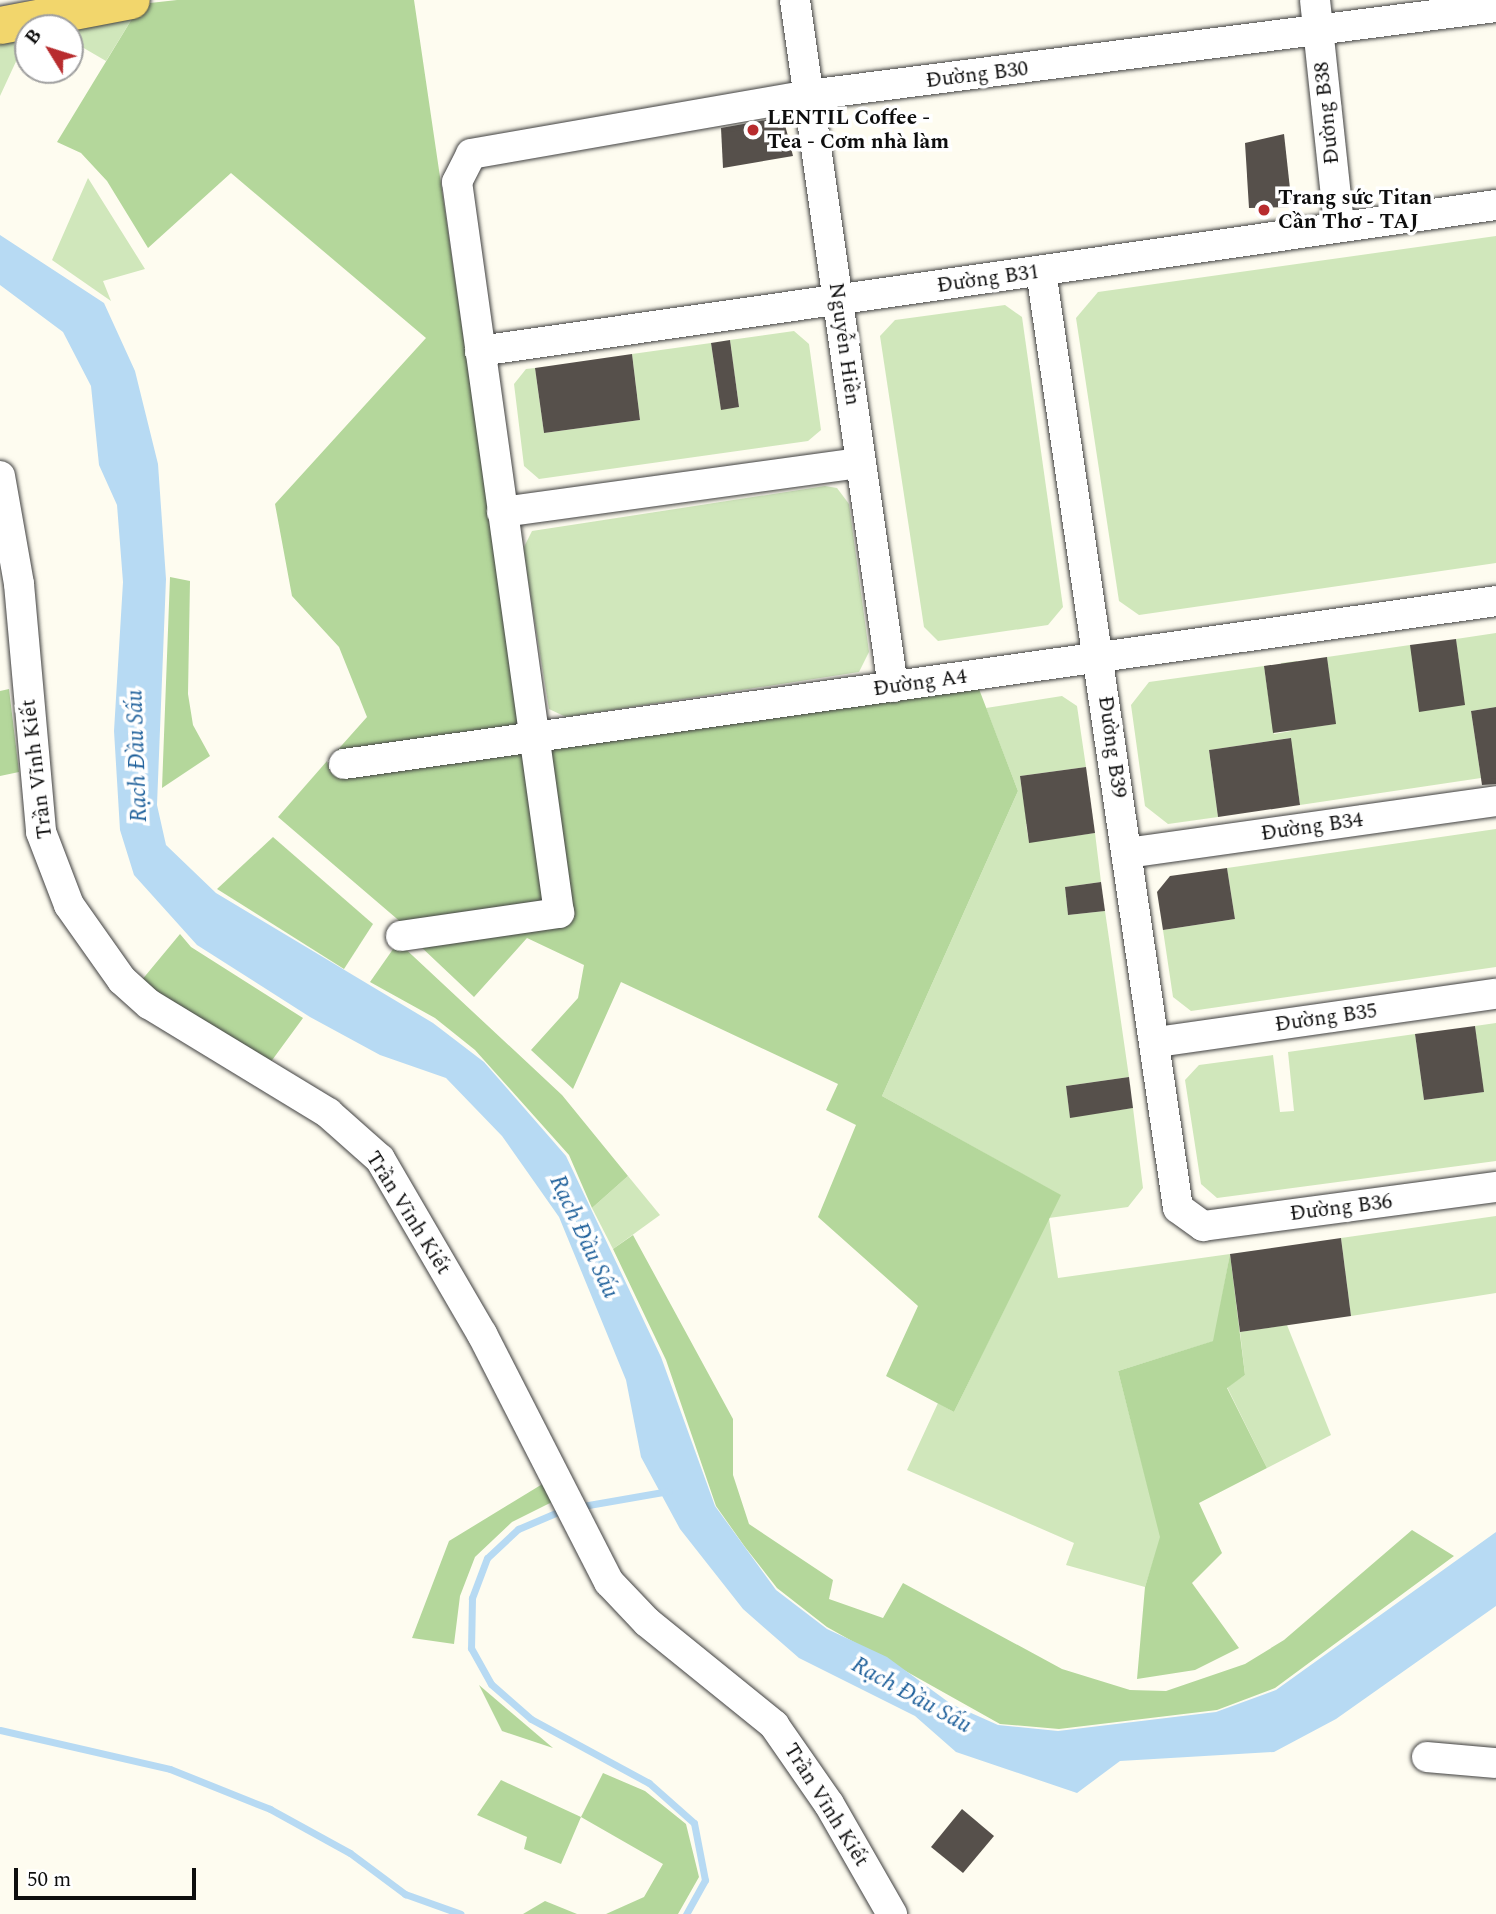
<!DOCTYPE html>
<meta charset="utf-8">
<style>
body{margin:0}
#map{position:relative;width:1496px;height:1914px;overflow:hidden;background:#fefcf0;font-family:Spectral,serif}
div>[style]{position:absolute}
.green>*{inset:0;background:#d0e7bb}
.forest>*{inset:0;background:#b4d79b}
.water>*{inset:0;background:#b7daf3}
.stream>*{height:7px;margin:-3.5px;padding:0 3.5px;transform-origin:3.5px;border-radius:3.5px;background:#b7daf3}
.building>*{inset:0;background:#56504b}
.roads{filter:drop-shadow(0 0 2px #414141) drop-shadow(0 0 2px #414141)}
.minor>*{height:30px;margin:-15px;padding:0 15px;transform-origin:15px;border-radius:15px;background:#fff}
.major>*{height:37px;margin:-18.5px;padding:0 18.5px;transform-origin:18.5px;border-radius:18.5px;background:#f2d66c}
.dots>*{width:19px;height:19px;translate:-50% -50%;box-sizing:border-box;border:4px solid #fff;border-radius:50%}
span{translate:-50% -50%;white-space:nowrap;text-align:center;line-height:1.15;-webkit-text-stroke:7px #fff;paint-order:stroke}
.street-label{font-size:21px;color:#0e0e0e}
.poi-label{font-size:21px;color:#0e0e0e;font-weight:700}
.left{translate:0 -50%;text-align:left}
.water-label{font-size:23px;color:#1d5f9a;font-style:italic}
.north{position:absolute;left:14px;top:14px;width:70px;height:70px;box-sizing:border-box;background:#fff;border:2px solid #9f9f9f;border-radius:50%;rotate:308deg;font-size:19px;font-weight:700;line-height:28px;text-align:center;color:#0e0e0e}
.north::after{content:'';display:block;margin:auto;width:24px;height:32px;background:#b82c2e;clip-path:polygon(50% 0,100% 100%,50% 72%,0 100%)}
.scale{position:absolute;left:14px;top:1868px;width:182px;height:32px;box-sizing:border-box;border:4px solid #0e0e0e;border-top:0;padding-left:9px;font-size:21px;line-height:24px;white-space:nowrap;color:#0e0e0e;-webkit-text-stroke:5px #fff;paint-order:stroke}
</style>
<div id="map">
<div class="green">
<div style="clip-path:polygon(141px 4px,106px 61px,70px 40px,70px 28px,28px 28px,28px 51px,19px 55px,0 96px,0 12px)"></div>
<div style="clip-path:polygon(88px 178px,145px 269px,103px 281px,111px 301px,52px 260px)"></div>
<div style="clip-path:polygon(1496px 236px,1496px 563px,1139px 615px,1119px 601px,1076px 318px,1098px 292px)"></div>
<div style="clip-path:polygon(1005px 305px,1022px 317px,1063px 607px,1048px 625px,938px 641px,924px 627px,880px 336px,895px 320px)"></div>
<div style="clip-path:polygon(794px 331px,809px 344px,821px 430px,808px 441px,539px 479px,524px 466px,514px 384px,526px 369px,535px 368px,544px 433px,640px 420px,632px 354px,711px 343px,721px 409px,739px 407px,730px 340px)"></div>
<div style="clip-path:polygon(825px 486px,837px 488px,849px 504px,869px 652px,859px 672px,566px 717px,549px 709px,523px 549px,532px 531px)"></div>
<div style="clip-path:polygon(1496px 633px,1496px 707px,1471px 711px,1481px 778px,1300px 805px,1290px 738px,1209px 750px,1218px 817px,1168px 824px,1145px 806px,1131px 705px,1149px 682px,1264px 666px,1274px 734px,1291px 731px,1281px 663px,1297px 661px,1306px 728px,1335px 724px,1327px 657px,1410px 645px,1464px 705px,1456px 639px)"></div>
<div style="clip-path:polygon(1062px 696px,1077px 706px,1086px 767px,1020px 776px,1022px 791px,1092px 814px,1026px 824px,1029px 842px,1095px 833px,1101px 882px,1065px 887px,1068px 915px,1105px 911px,1129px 1077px,1066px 1086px,1070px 1117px,1133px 1108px,1143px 1188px,1128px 1207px,1049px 1218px,1058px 1278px,1230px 1254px,1214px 1341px,1118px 1371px,1161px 1537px,1145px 1587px,1066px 1565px,1074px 1543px,907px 1470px,938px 1403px,954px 1412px,1060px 1195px,882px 1096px,1018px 791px,986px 708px)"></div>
<div style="clip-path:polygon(1496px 829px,1496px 967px,1191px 1011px,1173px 997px,1163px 930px,1235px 919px,1227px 868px)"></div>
<div style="clip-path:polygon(1496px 1023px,1496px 1161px,1217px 1198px,1201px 1184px,1185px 1080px,1199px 1065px,1273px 1055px,1280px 1112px,1294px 1111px,1288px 1052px,1415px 1034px,1424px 1100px,1483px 1092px,1475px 1026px)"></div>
<div style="clip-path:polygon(628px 1176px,660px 1215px,613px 1249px,592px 1208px)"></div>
<div style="clip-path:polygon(1496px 1216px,1496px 1293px,1351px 1316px,1341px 1238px)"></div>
<div style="clip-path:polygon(1287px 1325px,1331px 1435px,1267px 1468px,1227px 1387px,1245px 1375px,1240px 1332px)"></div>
</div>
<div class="forest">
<div style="clip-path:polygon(177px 0,414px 0,521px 728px,334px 754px,367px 717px,339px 647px,292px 596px,275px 504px,426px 338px,231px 173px,148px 248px,107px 181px,81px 153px,57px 142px,141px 4px)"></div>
<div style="clip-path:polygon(170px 577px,190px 581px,188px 694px,193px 725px,210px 756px,162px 788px)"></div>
<div style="clip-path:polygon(9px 689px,19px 772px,0 776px,0 691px)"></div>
<div style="clip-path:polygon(979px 689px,1018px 791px,882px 1096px,1061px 1195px,954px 1412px,886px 1376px,918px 1306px,818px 1217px,856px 1125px,826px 1110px,838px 1084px,621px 982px,573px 1089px,531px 1050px,578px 998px,584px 965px,527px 938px,474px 997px,419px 945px,570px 922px,548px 749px)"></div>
<div style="clip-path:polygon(523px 750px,548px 905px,403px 924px,278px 817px,327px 761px,330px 772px)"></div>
<div style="clip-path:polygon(273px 837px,373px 924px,344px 969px,217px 889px)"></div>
<div style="clip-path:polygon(180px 934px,191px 947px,303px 1018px,270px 1063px,141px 981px)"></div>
<div style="clip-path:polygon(398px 942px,562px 1095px,628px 1176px,592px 1208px,569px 1155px,475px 1050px,435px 1018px,370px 982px)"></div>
<div style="clip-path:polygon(633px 1235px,733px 1419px,733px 1475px,749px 1524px,833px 1580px,829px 1599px,883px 1618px,903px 1583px,1062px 1669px,1130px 1690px,1166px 1691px,1245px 1664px,1284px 1640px,1412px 1530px,1454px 1556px,1275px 1688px,1217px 1710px,1059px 1729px,1000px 1724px,827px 1627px,777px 1588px,745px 1547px,716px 1506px,666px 1360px,613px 1249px)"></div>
<div style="clip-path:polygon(1230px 1254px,1245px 1375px,1227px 1388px,1267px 1468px,1199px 1503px,1222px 1553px,1192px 1583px,1239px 1648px,1195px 1670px,1137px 1679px,1145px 1587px,1160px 1537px,1118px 1371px,1213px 1341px)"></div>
<div style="clip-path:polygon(549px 1480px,556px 1500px,512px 1522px,475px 1557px,460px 1596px,454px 1644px,412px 1638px,449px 1541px)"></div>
<div style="clip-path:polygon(479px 1685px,553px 1748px,502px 1731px)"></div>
<div style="clip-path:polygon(603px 1773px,645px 1791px,686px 1824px,699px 1877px,678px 1914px,606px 1914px,644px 1897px,663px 1864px,581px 1817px,561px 1864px,524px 1849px,527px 1837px,477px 1815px,501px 1780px,581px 1817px)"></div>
<div style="clip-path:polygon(545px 1901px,577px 1914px,523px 1914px)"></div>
</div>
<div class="water">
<div style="clip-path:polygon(0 235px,104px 303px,135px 371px,158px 464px,166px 579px,157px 805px,166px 845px,216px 893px,433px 1023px,484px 1062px,566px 1156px,661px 1357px,715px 1506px,776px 1590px,827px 1629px,887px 1657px,951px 1704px,998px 1725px,1058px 1731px,1216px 1712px,1276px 1690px,1496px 1532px,1496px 1606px,1336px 1719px,1274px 1752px,1120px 1761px,1077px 1793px,956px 1752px,915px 1716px,799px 1658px,743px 1609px,680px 1529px,641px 1457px,626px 1380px,559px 1217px,502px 1136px,446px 1078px,380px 1055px,310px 1017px,197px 945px,134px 875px,120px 830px,114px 731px,123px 582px,117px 505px,99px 465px,91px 386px,63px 332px,0 285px)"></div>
</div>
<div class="stream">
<div style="left:577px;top:1507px;width:93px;rotate:-9.9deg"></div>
<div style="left:565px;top:1509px;width:51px;rotate:156.9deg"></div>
<div style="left:518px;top:1529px;width:42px;rotate:136.9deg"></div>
<div style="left:487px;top:1558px;width:43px;rotate:110.6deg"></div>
<div style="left:472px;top:1598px;width:50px;rotate:91.1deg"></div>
<div style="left:471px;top:1648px;width:41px;rotate:60.9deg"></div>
<div style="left:491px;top:1684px;width:53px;rotate:41.2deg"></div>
<div style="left:531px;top:1719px;width:134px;rotate:28.5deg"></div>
<div style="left:649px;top:1783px;width:60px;rotate:41.6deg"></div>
<div style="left:694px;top:1823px;width:58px;rotate:79.1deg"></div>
<div style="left:705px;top:1880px;width:39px;rotate:119deg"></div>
<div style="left:0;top:1730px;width:174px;rotate:12.9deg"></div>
<div style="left:170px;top:1769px;width:108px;rotate:21.8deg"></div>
<div style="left:270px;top:1809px;width:91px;rotate:28.8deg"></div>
<div style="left:350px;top:1853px;width:69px;rotate:36.7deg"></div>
<div style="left:405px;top:1894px;width:59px;rotate:19.7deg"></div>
</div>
<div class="building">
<div style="clip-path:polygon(783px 117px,793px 156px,723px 168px,721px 128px)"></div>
<div style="clip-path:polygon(1284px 134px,1292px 207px,1249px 208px,1245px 143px)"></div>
<div style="clip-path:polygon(730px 340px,739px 407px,721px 410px,711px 343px)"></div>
<div style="clip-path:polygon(632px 354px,640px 420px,544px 433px,535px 368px)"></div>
<div style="clip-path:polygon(1456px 639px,1465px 705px,1419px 712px,1410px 645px)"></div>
<div style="clip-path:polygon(1327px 657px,1336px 724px,1273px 733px,1264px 666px)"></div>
<div style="clip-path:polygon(1496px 707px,1496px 784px,1482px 785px,1471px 711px)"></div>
<div style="clip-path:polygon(1291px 738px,1300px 805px,1218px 817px,1209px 750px)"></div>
<div style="clip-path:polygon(1086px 767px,1095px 833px,1029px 843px,1020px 776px)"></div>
<div style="clip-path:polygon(1227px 868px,1235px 919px,1163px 930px,1157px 892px,1170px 876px)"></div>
<div style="clip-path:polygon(1101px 882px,1105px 911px,1068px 915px,1065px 887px)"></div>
<div style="clip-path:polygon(1475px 1026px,1484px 1092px,1424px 1100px,1415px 1034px)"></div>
<div style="clip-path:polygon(1129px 1077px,1133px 1108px,1070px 1118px,1066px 1086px)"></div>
<div style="clip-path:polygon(1341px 1238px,1351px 1316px,1240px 1332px,1230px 1254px)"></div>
<div style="clip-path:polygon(962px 1809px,994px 1836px,963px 1873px,931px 1847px)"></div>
</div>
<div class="roads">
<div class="minor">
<div style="left:795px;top:0;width:694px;rotate:81.88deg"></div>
<div style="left:1315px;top:0;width:227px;rotate:83.9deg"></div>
<div style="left:1041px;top:271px;width:947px;rotate:81.68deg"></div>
<div style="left:1178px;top:1208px;width:31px;rotate:36deg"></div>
<div style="left:1203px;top:1226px;width:296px;rotate:-7.6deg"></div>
<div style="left:480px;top:351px;width:1026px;rotate:-8.18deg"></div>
<div style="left:0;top:476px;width:110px;rotate:80deg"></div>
<div style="left:19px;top:584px;width:249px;rotate:84.9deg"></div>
<div style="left:41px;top:832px;width:78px;rotate:69deg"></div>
<div style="left:69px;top:905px;width:92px;rotate:54.8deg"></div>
<div style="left:122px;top:980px;width:36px;rotate:42deg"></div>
<div style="left:149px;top:1004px;width:210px;rotate:31.3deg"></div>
<div style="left:328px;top:1113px;width:69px;rotate:41.5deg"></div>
<div style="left:380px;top:1159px;width:203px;rotate:59.8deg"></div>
<div style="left:482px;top:1334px;width:279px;rotate:62.9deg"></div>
<div style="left:609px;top:1582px;width:55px;rotate:46.5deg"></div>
<div style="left:647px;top:1622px;width:164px;rotate:39deg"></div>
<div style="left:774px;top:1725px;width:96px;rotate:55.2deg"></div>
<div style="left:829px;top:1804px;width:127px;rotate:60.2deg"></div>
<div style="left:502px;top:512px;width:361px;rotate:-7.8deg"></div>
<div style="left:344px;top:764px;width:1163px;rotate:-8.05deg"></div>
<div style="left:1127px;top:853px;width:373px;rotate:-8deg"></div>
<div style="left:401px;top:936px;width:160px;rotate:-8.3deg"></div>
<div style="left:559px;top:913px;width:738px;rotate:-97.94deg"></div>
<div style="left:457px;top:182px;width:31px;rotate:-63deg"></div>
<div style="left:471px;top:154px;width:343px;rotate:-9.9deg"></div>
<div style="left:809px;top:95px;width:693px;rotate:-7.3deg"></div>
<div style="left:1157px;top:1042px;width:342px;rotate:-8.1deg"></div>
<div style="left:1427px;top:1757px;width:69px;rotate:5deg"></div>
</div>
<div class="major">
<div style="left:0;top:25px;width:133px;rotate:-10.8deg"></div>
</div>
</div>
<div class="dots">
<div style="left:753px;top:130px;background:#b82c2e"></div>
<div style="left:1264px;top:210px;background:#b82c2e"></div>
</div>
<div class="street-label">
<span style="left:977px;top:75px;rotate:-7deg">Đường B30</span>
<span style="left:1327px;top:113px;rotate:-96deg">Đường B38</span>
<span style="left:988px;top:279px;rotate:-8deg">Đường B31</span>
<span style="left:844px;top:344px;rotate:82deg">Nguyễn Hiền</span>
<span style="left:920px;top:683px;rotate:-8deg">Đường A4</span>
<span style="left:1112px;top:747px;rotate:82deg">Đường B39</span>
<span style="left:37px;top:769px;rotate:-97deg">Trần Vĩnh Kiết</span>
<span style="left:1312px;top:827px;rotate:-8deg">Đường B34</span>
<span style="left:1326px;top:1018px;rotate:-8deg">Đường B35</span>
<span style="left:1341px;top:1208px;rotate:-7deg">Đường B36</span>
<span style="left:408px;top:1213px;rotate:58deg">Trần Vĩnh Kiết</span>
<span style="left:826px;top:1805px;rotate:58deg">Trần Vĩnh Kiết</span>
</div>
<div class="poi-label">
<span class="left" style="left:767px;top:130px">LENTIL Coffee -<br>Tea - Cơm nhà làm</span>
<span class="left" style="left:1278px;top:210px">Trang sức Titan<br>Cần Thơ - TAJ</span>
</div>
<div class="water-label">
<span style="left:138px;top:756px;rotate:-92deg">Rạch Đầu Sấu</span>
<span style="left:583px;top:1237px;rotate:65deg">Rạch Đầu Sấu</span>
<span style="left:911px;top:1696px;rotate:29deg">Rạch Đầu Sấu</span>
</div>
<div class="north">B</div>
<div class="scale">50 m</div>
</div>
